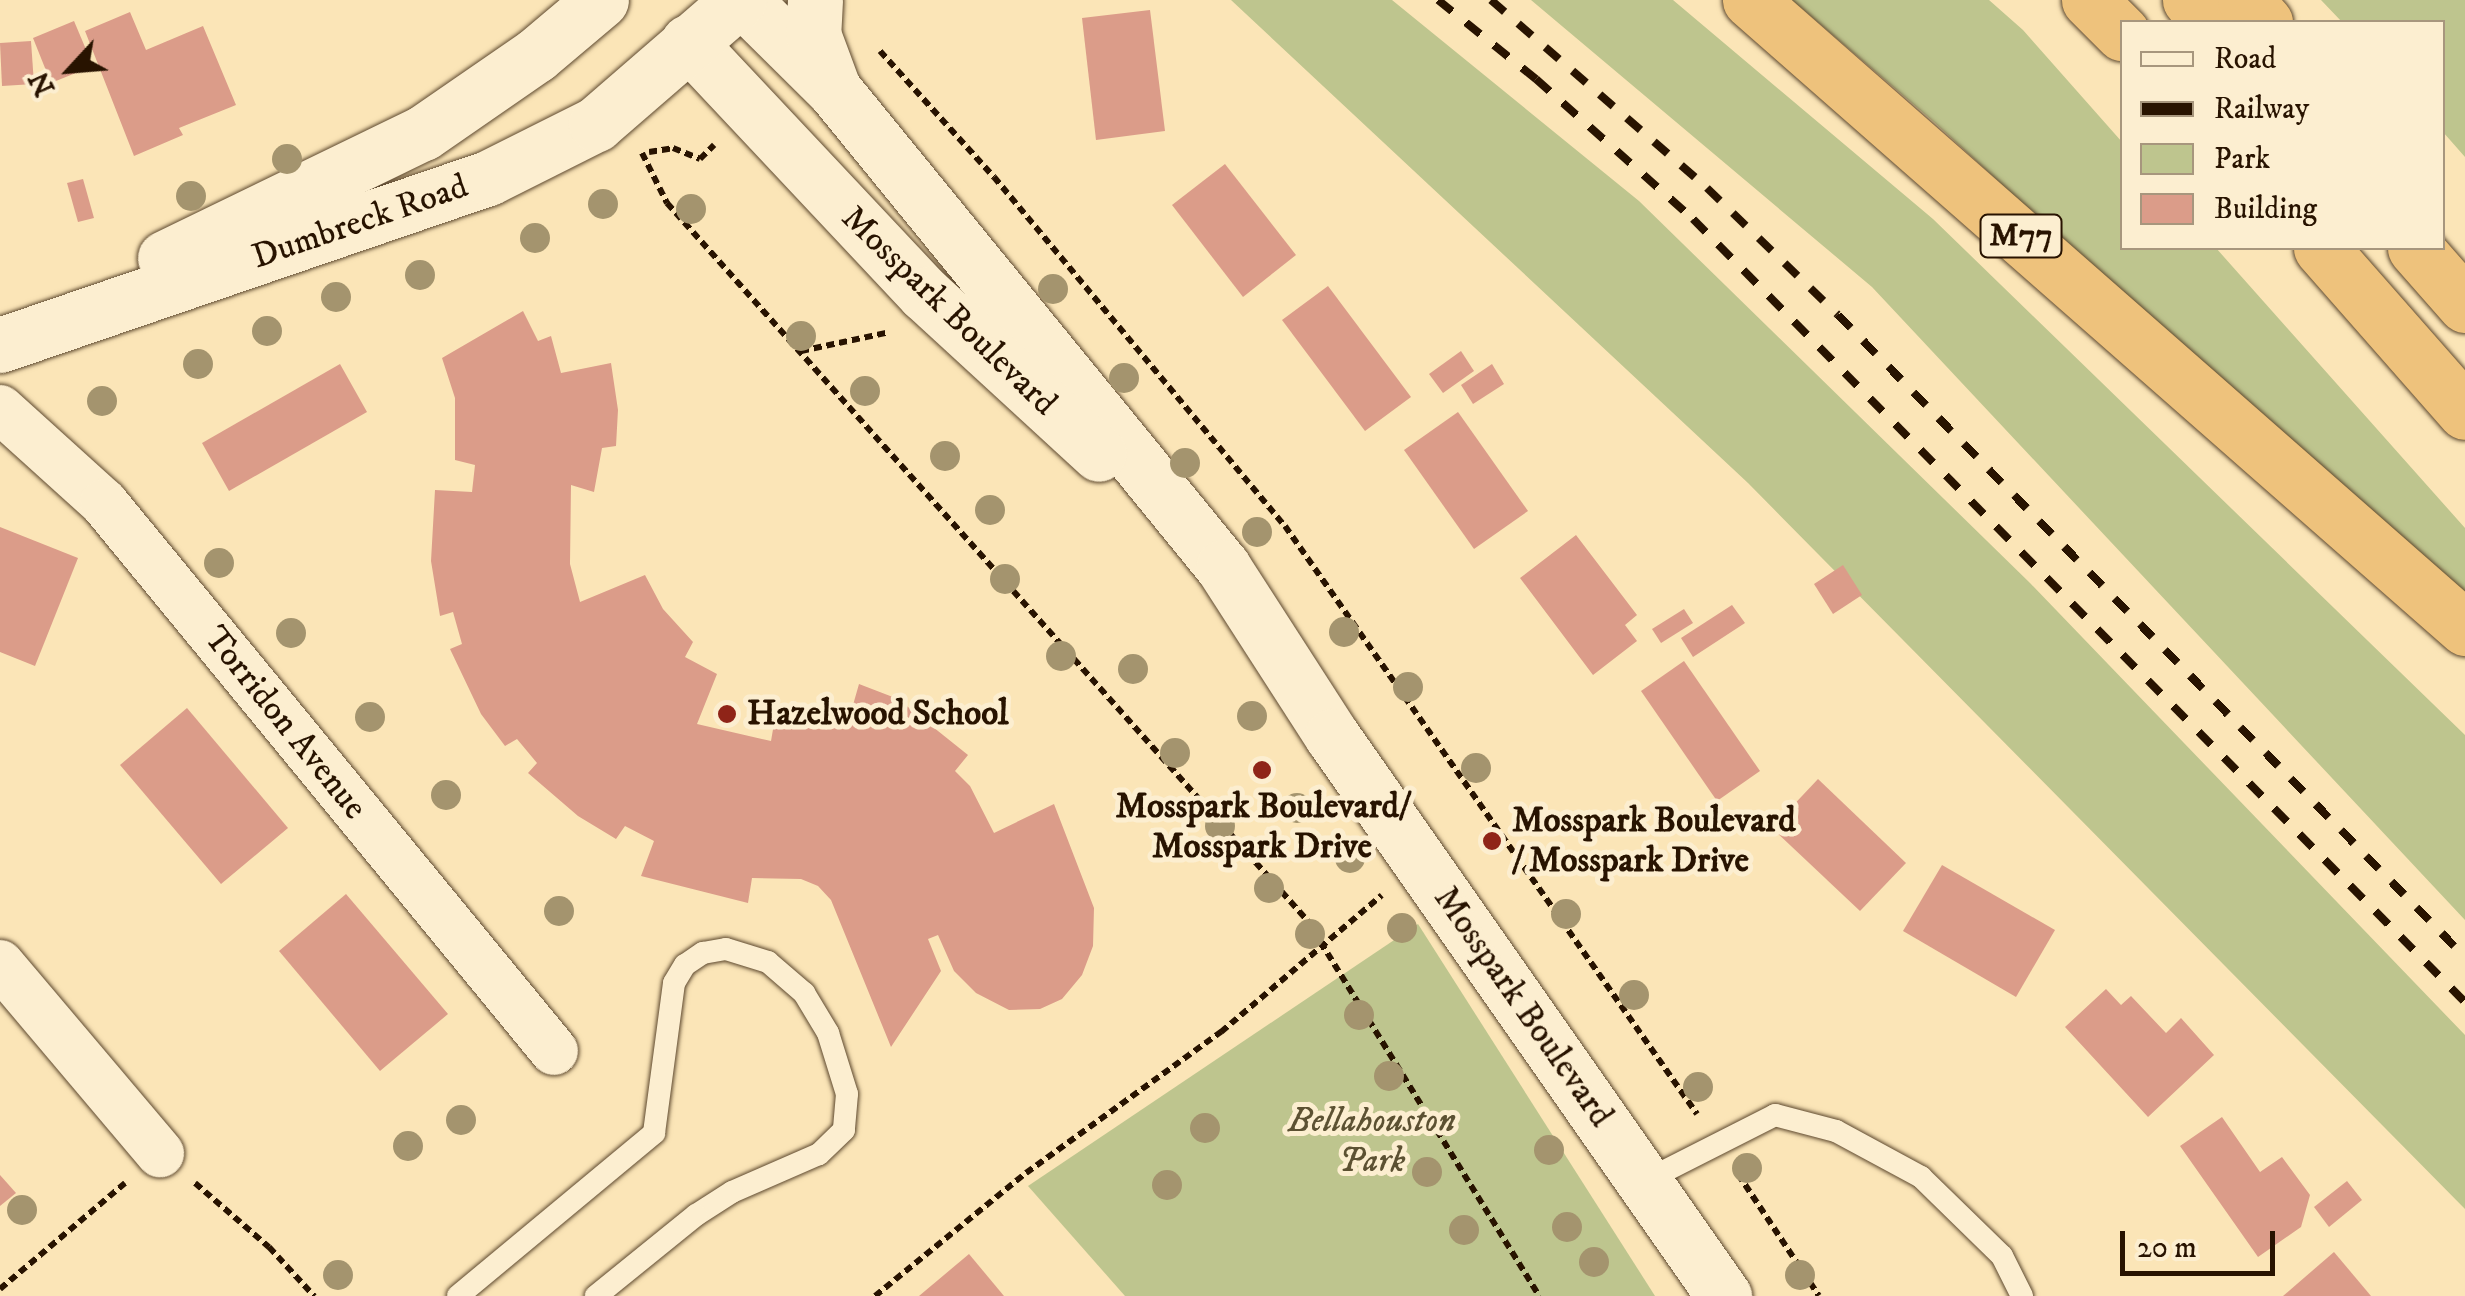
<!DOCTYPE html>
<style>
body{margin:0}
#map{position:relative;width:2465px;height:1296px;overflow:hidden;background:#fbe5b7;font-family:"IM FELL DW Pica",serif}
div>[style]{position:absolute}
.green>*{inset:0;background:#bec58e}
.building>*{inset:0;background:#db9c89}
.path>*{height:6px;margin-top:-3px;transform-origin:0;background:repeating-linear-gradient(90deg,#281300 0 8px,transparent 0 13px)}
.roads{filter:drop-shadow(0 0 2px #5d482e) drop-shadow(0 0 2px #5d482e)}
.service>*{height:22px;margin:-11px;padding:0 11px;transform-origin:11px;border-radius:11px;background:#fceed0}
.minor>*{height:48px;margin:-24px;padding:0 24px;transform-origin:24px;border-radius:24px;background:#fceed0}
.tertiary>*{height:55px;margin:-27.5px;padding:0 27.5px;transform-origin:27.5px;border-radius:27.5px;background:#fceed0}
.secondary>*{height:55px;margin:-27.5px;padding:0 27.5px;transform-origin:27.5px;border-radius:27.5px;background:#fceed0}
.motorway>*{height:55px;margin:-27.5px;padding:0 27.5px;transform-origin:27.5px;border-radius:27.5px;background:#eec27c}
.rail>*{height:8px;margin-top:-4px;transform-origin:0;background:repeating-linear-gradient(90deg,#281300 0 18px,transparent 0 36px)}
.trees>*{width:30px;height:30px;margin:-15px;border-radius:50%;background:#a4946e}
.dots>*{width:28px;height:28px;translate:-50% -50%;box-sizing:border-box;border:5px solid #fceed0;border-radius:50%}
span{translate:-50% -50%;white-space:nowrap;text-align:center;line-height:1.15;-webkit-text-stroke:10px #fceed0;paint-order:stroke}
.shield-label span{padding:2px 8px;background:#fceed0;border:2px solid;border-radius:8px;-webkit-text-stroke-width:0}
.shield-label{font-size:32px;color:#281300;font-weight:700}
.street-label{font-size:35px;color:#281300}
.poi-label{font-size:35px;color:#281300;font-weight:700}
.left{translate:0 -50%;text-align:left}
.park-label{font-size:35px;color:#5c5132;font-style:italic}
.legend{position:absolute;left:2120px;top:20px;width:325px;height:230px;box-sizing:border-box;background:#fceed0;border:2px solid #a7967d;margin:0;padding:12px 18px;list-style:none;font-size:30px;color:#281300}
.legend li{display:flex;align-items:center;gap:20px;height:50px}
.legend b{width:50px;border:2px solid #a7967d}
.north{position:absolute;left:20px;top:20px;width:100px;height:100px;-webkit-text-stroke:8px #fceed0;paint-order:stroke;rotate:244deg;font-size:28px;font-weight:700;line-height:40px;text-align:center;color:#281300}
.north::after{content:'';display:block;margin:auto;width:35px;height:45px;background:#281300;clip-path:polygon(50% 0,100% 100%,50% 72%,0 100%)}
.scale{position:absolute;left:2120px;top:1231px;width:155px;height:45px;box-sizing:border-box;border:5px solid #281300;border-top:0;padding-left:12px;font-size:30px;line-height:35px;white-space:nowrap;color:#281300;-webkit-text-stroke:8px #fceed0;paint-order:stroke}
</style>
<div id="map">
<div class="green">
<div style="clip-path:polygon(1231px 0,1392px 0,1639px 201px,2030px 583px,2465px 1035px,2465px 1209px,1748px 483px)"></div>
<div style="clip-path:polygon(1531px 0,1673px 0,1933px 219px,2465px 735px,2465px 920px,1872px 287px)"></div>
<div style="clip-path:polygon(1792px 0,1989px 0,2023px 30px,2122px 142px,2122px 248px,2216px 248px,2465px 528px,2465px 611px,1934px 122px)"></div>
<div style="clip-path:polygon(2321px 0,2465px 0,2465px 157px,2443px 132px,2442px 22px,2342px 22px)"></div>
<div style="clip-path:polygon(1418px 924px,1655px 1296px,1125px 1296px,1028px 1186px)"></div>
</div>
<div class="building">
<div style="clip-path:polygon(1150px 10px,1165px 131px,1096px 140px,1082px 18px)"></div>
<div style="clip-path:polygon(130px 12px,146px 50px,203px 26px,236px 105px,179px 128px,183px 135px,134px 156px,85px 31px)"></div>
<div style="clip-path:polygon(74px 21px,93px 66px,51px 83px,33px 38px)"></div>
<div style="clip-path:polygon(31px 41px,34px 84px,2px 86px,0 43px)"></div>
<div style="clip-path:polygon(1225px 164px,1296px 255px,1243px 297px,1172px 205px)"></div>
<div style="clip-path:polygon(83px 179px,94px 218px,78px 222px,67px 183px)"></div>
<div style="clip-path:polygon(1328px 286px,1411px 397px,1365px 431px,1282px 320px)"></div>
<div style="clip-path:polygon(523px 311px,538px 341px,551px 336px,561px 373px,611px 363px,618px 410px,616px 446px,602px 448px,594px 492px,571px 485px,570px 564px,580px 602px,645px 575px,663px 609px,693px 642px,685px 657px,717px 674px,697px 724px,771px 741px,776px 712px,851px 712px,859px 684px,898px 699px,968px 755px,955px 771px,970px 786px,994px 833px,1054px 804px,1094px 908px,1093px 946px,1082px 975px,1062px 999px,1040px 1009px,1009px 1010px,976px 993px,954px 971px,938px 935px,928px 939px,941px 971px,891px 1047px,831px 900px,818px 886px,801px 879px,752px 878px,748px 903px,641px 876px,654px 841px,625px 826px,616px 839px,578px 816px,528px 773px,537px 763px,517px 739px,505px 746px,481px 714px,450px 649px,462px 644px,453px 612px,440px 616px,431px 561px,435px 490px,472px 492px,475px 465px,455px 460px,455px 398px,442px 358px)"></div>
<div style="clip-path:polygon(1461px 351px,1474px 371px,1443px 393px,1429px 374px)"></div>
<div style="clip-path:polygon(340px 364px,367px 412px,229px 491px,202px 443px)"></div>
<div style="clip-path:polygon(1492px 364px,1504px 384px,1473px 404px,1461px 385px)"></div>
<div style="clip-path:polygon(1458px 412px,1528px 511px,1474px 549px,1404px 450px)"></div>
<div style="clip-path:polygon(0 527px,78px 558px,35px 666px,0 652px)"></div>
<div style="clip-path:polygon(1576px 535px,1637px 615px,1625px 625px,1637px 641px,1593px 675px,1520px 578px)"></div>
<div style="clip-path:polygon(1843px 565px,1862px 595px,1833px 614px,1814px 584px)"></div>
<div style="clip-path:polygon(1732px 605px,1745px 623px,1693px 657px,1681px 638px)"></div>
<div style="clip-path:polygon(1684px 609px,1693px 623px,1661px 643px,1652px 629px)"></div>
<div style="clip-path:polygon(1684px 661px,1760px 771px,1717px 801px,1641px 691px)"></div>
<div style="clip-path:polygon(187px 708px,288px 828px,221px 884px,120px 765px)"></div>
<div style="clip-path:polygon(1818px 779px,1906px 863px,1860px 911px,1772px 828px)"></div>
<div style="clip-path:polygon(1942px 865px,2055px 930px,2016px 997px,1903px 931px)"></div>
<div style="clip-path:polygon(346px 894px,448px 1014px,380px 1071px,279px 951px)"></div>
<div style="clip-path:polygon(2106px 989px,2121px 1005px,2131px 996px,2166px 1033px,2181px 1018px,2214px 1055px,2148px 1117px,2065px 1027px)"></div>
<div style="clip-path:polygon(2222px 1117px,2260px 1172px,2282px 1157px,2310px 1195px,2301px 1227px,2258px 1257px,2180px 1146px)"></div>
<div style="clip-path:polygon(0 1175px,16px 1193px,0 1206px)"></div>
<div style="clip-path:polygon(2347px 1181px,2362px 1200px,2329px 1227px,2314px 1207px)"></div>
<div style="clip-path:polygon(2334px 1252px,2371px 1296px,2283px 1296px)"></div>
<div style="clip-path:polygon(969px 1254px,1004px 1296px,919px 1296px)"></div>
</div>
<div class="path">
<div style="left:880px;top:51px;width:170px;rotate:47.9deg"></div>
<div style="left:994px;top:177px;width:454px;rotate:50.2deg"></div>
<div style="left:1285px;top:526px;width:718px;rotate:54.98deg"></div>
<div style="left:649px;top:152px;width:24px;rotate:-9deg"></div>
<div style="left:673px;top:148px;width:29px;rotate:22deg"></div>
<div style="left:700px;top:159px;width:20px;rotate:-45deg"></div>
<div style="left:642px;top:153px;width:56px;rotate:63.4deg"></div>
<div style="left:667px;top:203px;width:961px;rotate:48.25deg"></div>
<div style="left:1307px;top:920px;width:442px;rotate:58.3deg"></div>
<div style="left:801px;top:351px;width:87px;rotate:-12deg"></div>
<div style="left:1738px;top:1174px;width:146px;rotate:56.4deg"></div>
<div style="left:195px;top:1183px;width:98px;rotate:40.9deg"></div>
<div style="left:269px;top:1247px;width:67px;rotate:47.4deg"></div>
<div style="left:0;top:1289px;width:164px;rotate:-40.3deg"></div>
<div style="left:875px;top:1296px;width:195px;rotate:-39.2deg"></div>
<div style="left:1026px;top:1173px;width:241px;rotate:-35.9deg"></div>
<div style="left:1221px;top:1032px;width:211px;rotate:-40.4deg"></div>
</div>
<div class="roads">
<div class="service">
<div style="left:1645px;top:1181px;width:146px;rotate:-26.9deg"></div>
<div style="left:1775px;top:1115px;width:63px;rotate:14.7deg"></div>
<div style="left:1836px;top:1131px;width:97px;rotate:28.4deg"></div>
<div style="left:1921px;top:1177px;width:113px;rotate:44.3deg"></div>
<div style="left:2002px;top:1256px;width:45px;rotate:63.4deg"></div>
<div style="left:458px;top:1296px;width:255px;rotate:-39.7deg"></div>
<div style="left:654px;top:1133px;width:151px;rotate:-82.4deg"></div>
<div style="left:674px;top:983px;width:21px;rotate:-59deg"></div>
<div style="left:685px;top:965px;width:22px;rotate:-34deg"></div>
<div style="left:703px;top:953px;width:23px;rotate:-10deg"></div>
<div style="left:726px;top:949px;width:44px;rotate:17.2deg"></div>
<div style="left:768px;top:962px;width:48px;rotate:40.7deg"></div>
<div style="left:804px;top:993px;width:47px;rotate:59deg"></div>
<div style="left:828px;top:1033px;width:64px;rotate:72.7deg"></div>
<div style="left:847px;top:1094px;width:36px;rotate:95deg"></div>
<div style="left:844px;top:1130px;width:35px;rotate:136deg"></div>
<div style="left:819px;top:1154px;width:95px;rotate:156.4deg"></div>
<div style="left:732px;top:1192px;width:43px;rotate:147.4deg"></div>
<div style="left:696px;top:1215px;width:129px;rotate:141deg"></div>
</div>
<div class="minor">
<div style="left:0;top:409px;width:140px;rotate:42.1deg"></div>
<div style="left:104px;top:503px;width:709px;rotate:50.61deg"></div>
<div style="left:0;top:964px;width:248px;rotate:49.8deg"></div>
</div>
<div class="tertiary">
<div style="left:743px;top:0;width:128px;rotate:44.7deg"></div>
<div style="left:834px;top:90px;width:616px;rotate:50.8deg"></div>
<div style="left:1223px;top:567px;width:201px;rotate:57.2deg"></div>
<div style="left:1332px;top:736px;width:684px;rotate:55.01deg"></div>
<div style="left:815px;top:0;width:34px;rotate:93deg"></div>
<div style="left:813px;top:34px;width:58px;rotate:69.7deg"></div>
<div style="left:688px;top:42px;width:346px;rotate:46.8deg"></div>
<div style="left:925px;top:294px;width:236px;rotate:42.6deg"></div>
</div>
<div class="secondary">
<div style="left:165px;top:258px;width:287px;rotate:-25.9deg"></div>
<div style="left:423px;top:133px;width:137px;rotate:-34.6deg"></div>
<div style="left:536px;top:55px;width:85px;rotate:-40.2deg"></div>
<div style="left:0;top:345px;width:516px;rotate:-18.89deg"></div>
<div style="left:488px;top:178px;width:121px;rotate:-26.6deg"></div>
<div style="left:596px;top:124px;width:189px;rotate:-40.9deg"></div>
</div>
<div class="motorway">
<div style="left:1750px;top:0;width:952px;rotate:41.29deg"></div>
<div style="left:2089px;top:0;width:47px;rotate:45deg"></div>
<div style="left:2190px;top:0;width:30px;rotate:46deg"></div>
<div style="left:2245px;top:0;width:30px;rotate:48deg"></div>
<div style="left:2321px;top:248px;width:218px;rotate:48.7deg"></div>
<div style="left:2415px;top:248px;width:76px;rotate:48.7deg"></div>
</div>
</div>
<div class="rail">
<div style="left:1438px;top:0;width:126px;rotate:38.9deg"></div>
<div style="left:1536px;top:79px;width:210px;rotate:41.7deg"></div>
<div style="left:1693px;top:219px;width:1100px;rotate:45.41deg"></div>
<div style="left:1491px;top:0;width:286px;rotate:41deg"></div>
<div style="left:1707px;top:188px;width:182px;rotate:44.1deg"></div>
<div style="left:1838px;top:315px;width:897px;rotate:45.68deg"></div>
</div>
<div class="trees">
<div style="left:287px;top:159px"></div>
<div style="left:191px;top:196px"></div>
<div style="left:603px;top:204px"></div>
<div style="left:691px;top:209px"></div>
<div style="left:535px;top:238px"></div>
<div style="left:420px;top:275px"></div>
<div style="left:1053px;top:289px"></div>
<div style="left:336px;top:297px"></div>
<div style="left:267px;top:331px"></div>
<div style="left:801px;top:336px"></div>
<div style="left:198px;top:364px"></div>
<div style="left:1124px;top:378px"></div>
<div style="left:865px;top:391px"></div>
<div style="left:102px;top:401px"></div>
<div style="left:945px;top:456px"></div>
<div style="left:1185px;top:463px"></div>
<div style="left:990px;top:510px"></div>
<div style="left:1257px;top:532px"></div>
<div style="left:219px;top:563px"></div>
<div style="left:1005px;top:579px"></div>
<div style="left:1344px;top:632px"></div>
<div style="left:291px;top:633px"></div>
<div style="left:1061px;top:656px"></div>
<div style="left:1133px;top:669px"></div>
<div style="left:1408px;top:687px"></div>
<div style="left:1252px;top:716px"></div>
<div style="left:370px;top:717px"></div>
<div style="left:1175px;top:753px"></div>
<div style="left:1476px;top:768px"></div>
<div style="left:446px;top:795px"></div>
<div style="left:1297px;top:808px"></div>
<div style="left:1220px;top:826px"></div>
<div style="left:1350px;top:858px"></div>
<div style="left:1269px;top:888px"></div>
<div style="left:559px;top:911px"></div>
<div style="left:1566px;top:914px"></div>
<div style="left:1402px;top:928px"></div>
<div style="left:1310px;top:934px"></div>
<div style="left:1634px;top:995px"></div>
<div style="left:1359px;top:1015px"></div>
<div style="left:1389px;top:1076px"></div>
<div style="left:1698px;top:1087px"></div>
<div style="left:461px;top:1120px"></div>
<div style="left:1205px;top:1128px"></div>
<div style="left:408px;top:1146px"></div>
<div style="left:1549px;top:1150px"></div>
<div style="left:1747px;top:1168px"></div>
<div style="left:1427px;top:1172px"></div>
<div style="left:1167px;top:1185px"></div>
<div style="left:22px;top:1210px"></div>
<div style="left:1567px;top:1227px"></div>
<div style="left:1464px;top:1230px"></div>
<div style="left:1594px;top:1262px"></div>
<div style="left:338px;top:1275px"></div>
<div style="left:1800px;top:1275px"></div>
</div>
<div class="dots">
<div style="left:727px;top:714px;background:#8f2418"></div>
<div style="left:1262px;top:770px;background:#8f2418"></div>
<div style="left:1492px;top:841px;background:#8f2418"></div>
</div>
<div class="shield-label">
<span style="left:2021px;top:236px">M77</span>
</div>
<div class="street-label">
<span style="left:360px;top:222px;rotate:-19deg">Dumbreck Road</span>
<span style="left:949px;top:311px;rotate:44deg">Mosspark Boulevard</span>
<span style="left:285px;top:723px;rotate:51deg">Torridon Avenue</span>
<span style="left:1523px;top:1007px;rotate:55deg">Mosspark Boulevard</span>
</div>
<div class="poi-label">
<span class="left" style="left:747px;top:714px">Hazelwood School</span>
<span style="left:1262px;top:827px">Mosspark Boulevard/<br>Mosspark Drive</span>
<span class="left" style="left:1512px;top:841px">Mosspark Boulevard<br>/ Mosspark Drive</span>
</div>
<div class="park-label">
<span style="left:1372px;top:1141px">Bellahouston<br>Park</span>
</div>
<ul class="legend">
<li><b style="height:12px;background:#fceed0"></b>Road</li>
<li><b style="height:12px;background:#281300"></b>Railway</li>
<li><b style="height:28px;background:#bec58e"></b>Park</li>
<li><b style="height:28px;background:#db9c89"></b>Building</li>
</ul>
<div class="north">N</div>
<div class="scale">20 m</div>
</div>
